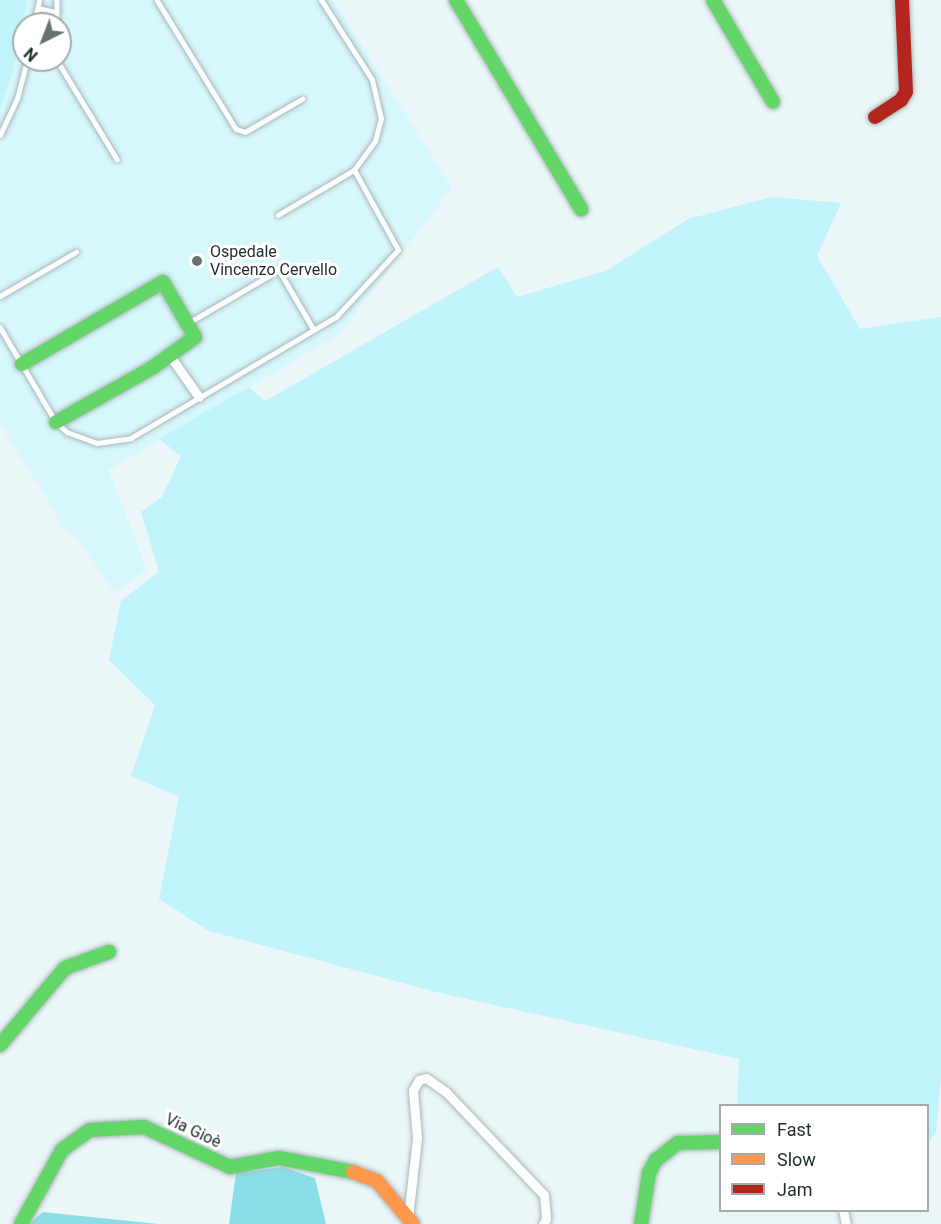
<!DOCTYPE html>
<meta charset="utf-8">
<style>
body{margin:0}
#map{position:relative;width:941px;height:1224px;overflow:hidden;background:#eaf6f8;font-family:Roboto,sans-serif}
div>[style]{position:absolute}
.built>*{inset:0;background:#d6f7fb}
.green>*{inset:0;background:#c1f3fa}
.forest>*{inset:0;background:#8bdee8}
.roads{filter:drop-shadow(0 0 2px #abb7b9) drop-shadow(0 0 2px #abb7b9)}
.lane>*{height:4.5px;margin:-2.25px;padding:0 2.25px;transform-origin:2.25px;border-radius:2.25px;background:#fcfefe}
.street>*{height:9px;margin:-4.5px;padding:0 4.5px;transform-origin:4.5px;border-radius:4.5px;background:#fcfefe}
.fast>*{height:14px;margin:-7px;padding:0 7px;transform-origin:7px;border-radius:7px;background:#63d668}
.slow>*{height:14px;margin:-7px;padding:0 7px;transform-origin:7px;border-radius:7px;background:#ff974d}
.jam>*{height:14px;margin:-7px;padding:0 7px;transform-origin:7px;border-radius:7px;background:#b3261e}
.dots>*{width:16px;height:16px;translate:-50% -50%;box-sizing:border-box;border:3px solid #fff;border-radius:50%}
span{translate:-50% -50%;white-space:nowrap;text-align:center;line-height:1.15;-webkit-text-stroke:6px #fff;paint-order:stroke}
.poi-label{font-size:16px;color:#1d2c2e}
.left{translate:0 -50%;text-align:left}
.street-label{font-size:16px;color:#1d2c2e}
.legend{position:absolute;left:719px;top:1104px;width:210px;height:108px;box-sizing:border-box;background:#fff;border:2px solid #a5abab;margin:0;padding:8px 10px;list-style:none;font-size:18px;color:#1d2c2e}
.legend li{display:flex;align-items:center;gap:12px;height:30px}
.legend b{width:30px;border:2px solid #a5abab}
.north{position:absolute;left:12px;top:12px;width:60px;height:60px;box-sizing:border-box;background:#fff;border:2px solid #a5abab;border-radius:50%;rotate:222deg;font-size:16px;font-weight:700;line-height:24px;text-align:center;color:#1d2c2e}
.north::after{content:'';display:block;margin:auto;width:21px;height:27px;background:#657375;clip-path:polygon(50% 0,100% 100%,50% 72%,0 100%)}
</style>
<div id="map">
<div class="built">
<div style="clip-path:polygon(evenodd,28px 0,333px 0,452px 188px,338px 335px,108px 470px,147px 570px,114px 592px,75px 535px,61px 527px,55px 511px,0 425px,0 109px,13px 72px,28px 0,24px 24px,60px 24px,60px 60px,24px 60px,24px 24px)"></div>
</div>
<div class="green">
<div style="clip-path:polygon(0 0,28px 0,13px 72px,0 109px)"></div>
<div style="clip-path:polygon(772px 197px,841px 203px,817px 256px,860px 329px,941px 317px,941px 1077px,936px 1133px,928px 1142px,928px 1106px,737px 1105px,739px 1059px,440px 993px,209px 931px,159px 899px,179px 797px,131px 776px,155px 705px,109px 660px,121px 601px,159px 572px,141px 512px,162px 497px,181px 456px,159px 439px,249px 387px,265px 401px,498px 267px,517px 297px,606px 271px,688px 219px)"></div>
</div>
<div class="forest">
<div style="clip-path:polygon(283px 1167px,315px 1178px,326px 1224px,229px 1224px,236px 1173px)"></div>
<div style="clip-path:polygon(43px 1212px,158px 1224px,29px 1224px)"></div>
</div>
<div class="roads">
<div class="lane">
<div style="left:57px;top:0;width:24px;rotate:90deg"></div>
<div style="left:157px;top:0;width:151px;rotate:58.5deg"></div>
<div style="left:236px;top:129px;width:9px;rotate:18deg"></div>
<div style="left:245px;top:132px;width:66px;rotate:-30.1deg"></div>
<div style="left:38px;top:8px;width:17px;rotate:13deg"></div>
<div style="left:34px;top:24px;width:25px;rotate:-78deg"></div>
<div style="left:60px;top:35px;width:8px;rotate:90deg"></div>
<div style="left:57px;top:60px;width:116px;rotate:58.8deg"></div>
<div style="left:0;top:135px;width:40px;rotate:-65deg"></div>
<div style="left:17px;top:99px;width:40px;rotate:-75.6deg"></div>
<div style="left:278px;top:215px;width:88px;rotate:-30.6deg"></div>
<div style="left:354px;top:170px;width:36px;rotate:-54deg"></div>
<div style="left:375px;top:141px;width:23px;rotate:-75deg"></div>
<div style="left:381px;top:119px;width:40px;rotate:-103deg"></div>
<div style="left:372px;top:80px;width:95px;rotate:-122.5deg"></div>
<div style="left:0;top:296px;width:88px;rotate:-30.1deg"></div>
<div style="left:188px;top:323px;width:105px;rotate:-30.2deg"></div>
<div style="left:279px;top:270px;width:69px;rotate:59.7deg"></div>
<div style="left:0;top:327px;width:110px;rotate:59.5deg"></div>
<div style="left:56px;top:422px;width:15px;rotate:42deg"></div>
<div style="left:67px;top:432px;width:32px;rotate:20deg"></div>
<div style="left:97px;top:443px;width:34px;rotate:-8deg"></div>
<div style="left:131px;top:438px;width:238px;rotate:-30.6deg"></div>
<div style="left:336px;top:317px;width:91px;rotate:-47.2deg"></div>
<div style="left:398px;top:250px;width:91px;rotate:-118.8deg"></div>
</div>
<div class="street">
<div style="left:170px;top:356px;width:50px;rotate:54.7deg"></div>
<div style="left:843px;top:1210px;width:14px;rotate:78deg"></div>
<div style="left:408px;top:1218px;width:81px;rotate:-83.6deg"></div>
<div style="left:417px;top:1138px;width:48px;rotate:-94.8deg"></div>
<div style="left:413px;top:1090px;width:12px;rotate:-59deg"></div>
<div style="left:419px;top:1080px;width:7px;rotate:-16deg"></div>
<div style="left:426px;top:1078px;width:24px;rotate:35deg"></div>
<div style="left:446px;top:1092px;width:142px;rotate:46.4deg"></div>
<div style="left:544px;top:1195px;width:24px;rotate:85deg"></div>
<div style="left:546px;top:1219px;width:6px;rotate:121deg"></div>
</div>
<div class="fast">
<div style="left:456px;top:0;width:244px;rotate:59.1deg"></div>
<div style="left:713px;top:0;width:118px;rotate:59.5deg"></div>
<div style="left:22px;top:364px;width:163px;rotate:-30.2deg"></div>
<div style="left:163px;top:282px;width:64px;rotate:59.8deg"></div>
<div style="left:195px;top:337px;width:53px;rotate:144.2deg"></div>
<div style="left:152px;top:368px;width:110px;rotate:150.6deg"></div>
<div style="left:0;top:1045px;width:101px;rotate:-49.8deg"></div>
<div style="left:65px;top:968px;width:47px;rotate:-20deg"></div>
<div style="left:21px;top:1224px;width:85px;rotate:-61deg"></div>
<div style="left:62px;top:1150px;width:34px;rotate:-36deg"></div>
<div style="left:90px;top:1130px;width:54px;rotate:-3.2deg"></div>
<div style="left:144px;top:1127px;width:95px;rotate:24.9deg"></div>
<div style="left:230px;top:1167px;width:50px;rotate:-10.4deg"></div>
<div style="left:279px;top:1158px;width:75px;rotate:10.7deg"></div>
<div style="left:641px;top:1224px;width:52px;rotate:-81.1deg"></div>
<div style="left:649px;top:1173px;width:15px;rotate:-62deg"></div>
<div style="left:656px;top:1160px;width:28px;rotate:-38deg"></div>
<div style="left:678px;top:1143px;width:42px;rotate:-1.4deg"></div>
</div>
<div class="slow">
<div style="left:353px;top:1172px;width:26px;rotate:21deg"></div>
<div style="left:377px;top:1181px;width:56px;rotate:50.1deg"></div>
</div>
<div class="jam">
<div style="left:875px;top:117px;width:31px;rotate:-33deg"></div>
<div style="left:901px;top:100px;width:9px;rotate:-58deg"></div>
<div style="left:906px;top:92px;width:92px;rotate:-92.5deg"></div>
</div>
</div>
<div class="dots">
<div style="left:197px;top:261px;background:#657375"></div>
</div>
<div class="poi-label">
<span class="left" style="left:210px;top:261px">Ospedale<br>Vincenzo Cervello</span>
</div>
<div class="street-label">
<span style="left:193px;top:1131px;rotate:25deg">Via Gioè</span>
</div>
<ul class="legend">
<li><b style="height:8px;background:#63d668"></b>Fast</li>
<li><b style="height:8px;background:#ff974d"></b>Slow</li>
<li><b style="height:8px;background:#b3261e"></b>Jam</li>
</ul>
<div class="north">N</div>
</div>
